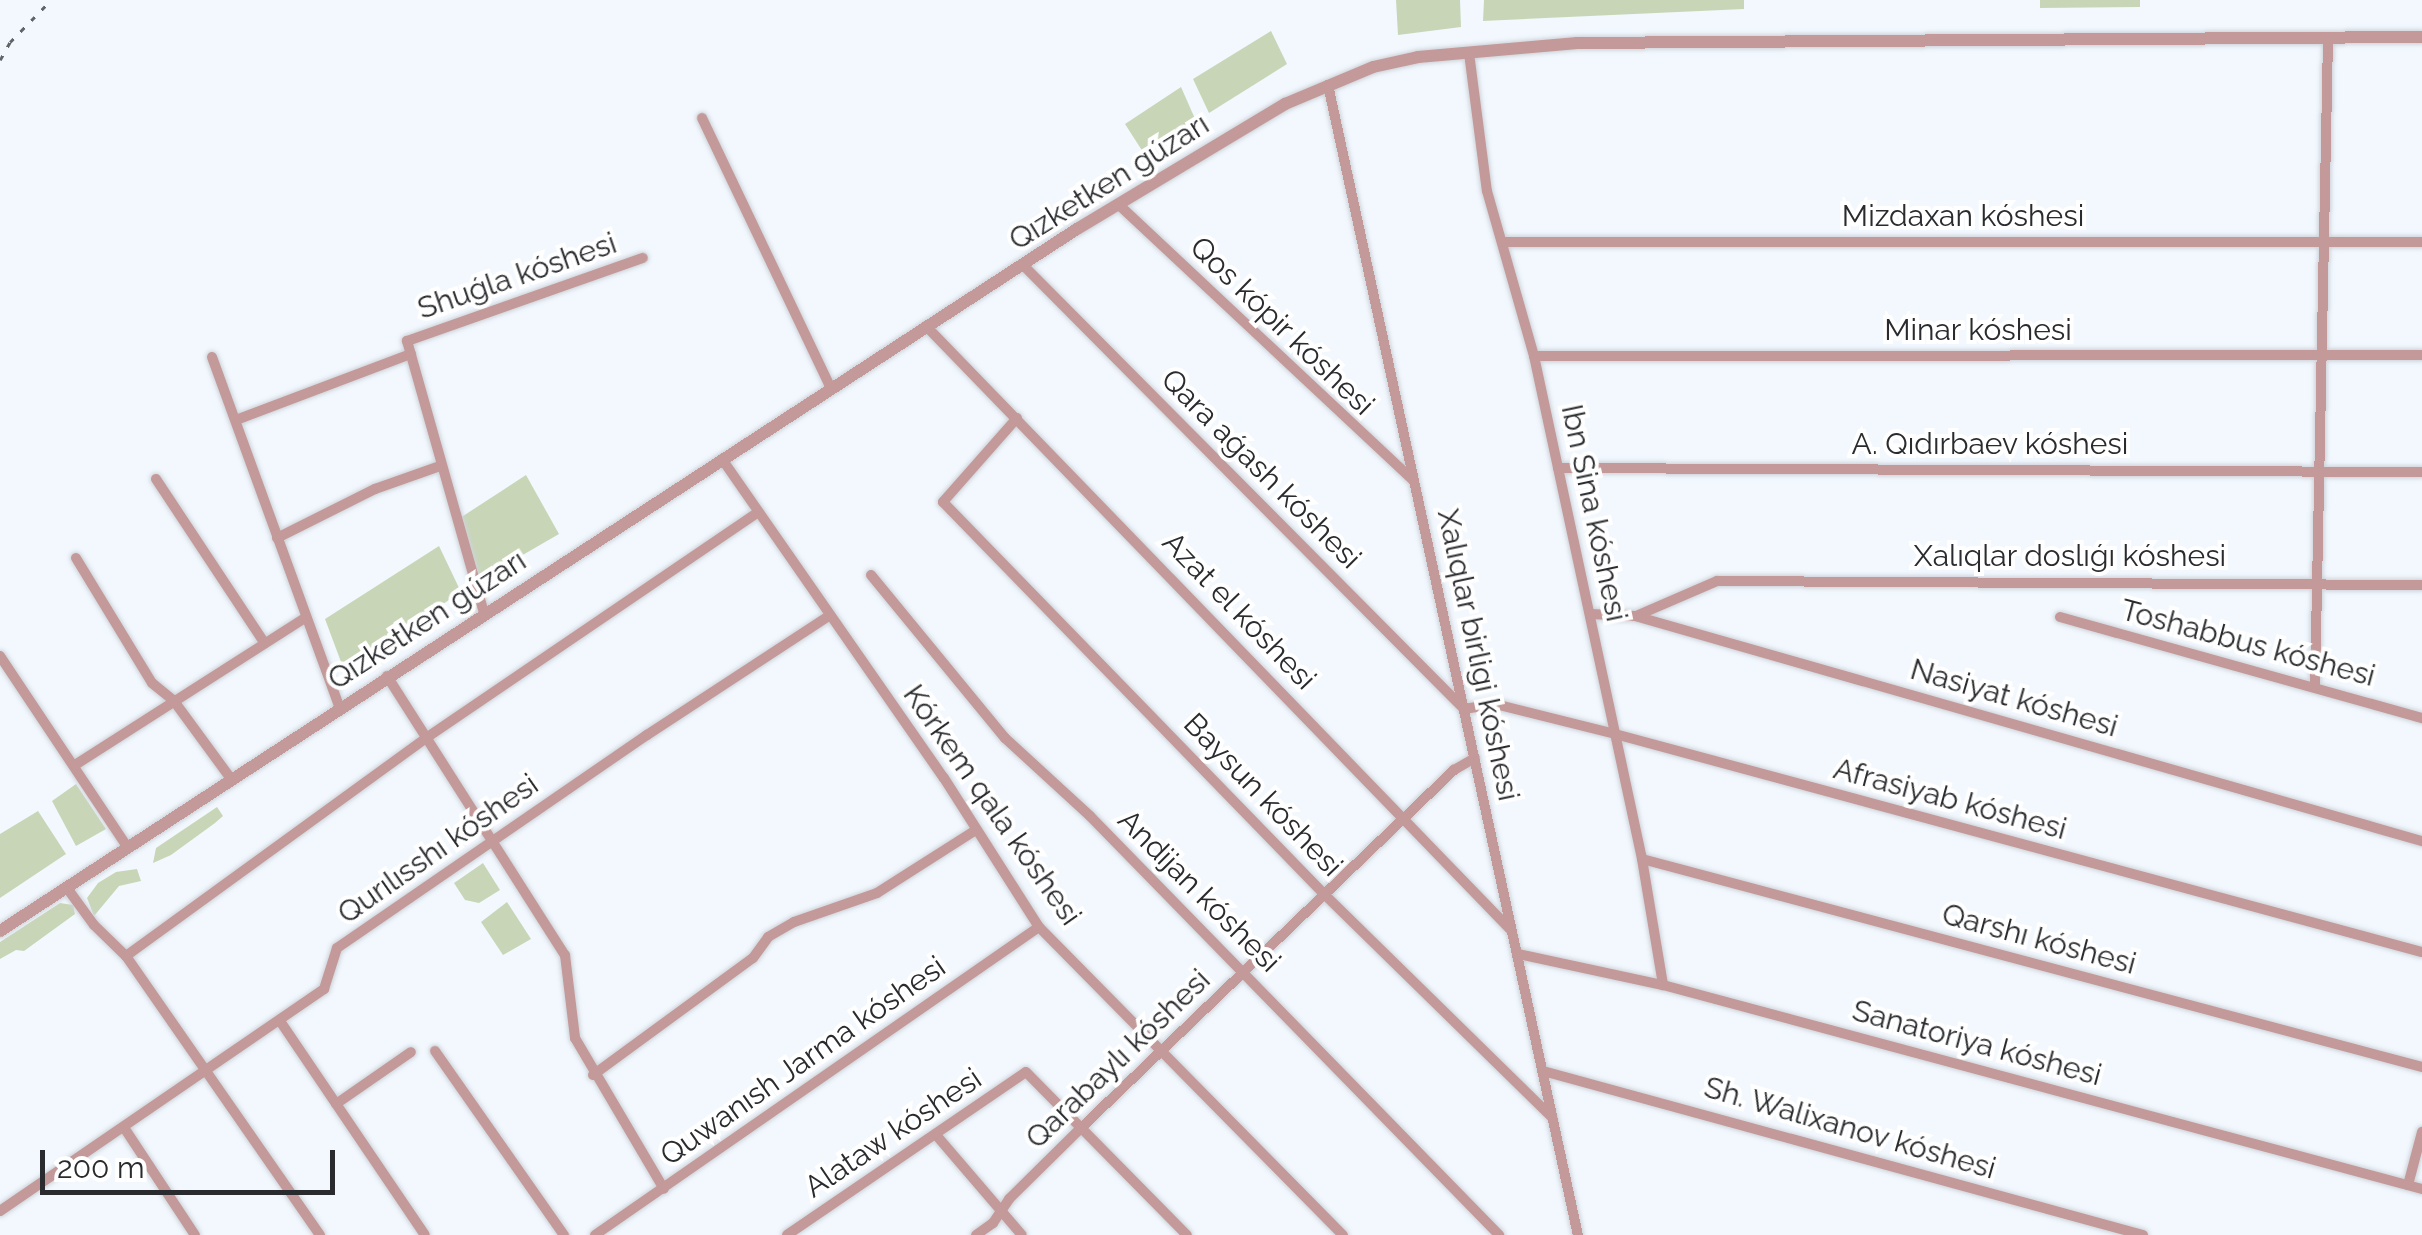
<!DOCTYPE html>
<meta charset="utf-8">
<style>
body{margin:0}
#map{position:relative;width:2422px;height:1235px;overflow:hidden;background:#f2f8fe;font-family:Raleway,sans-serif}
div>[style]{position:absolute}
.green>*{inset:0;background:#c8d6b7}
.roads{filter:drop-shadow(0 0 2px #ced3d9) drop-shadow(0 0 2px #ced3d9)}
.minor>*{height:10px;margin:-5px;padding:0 5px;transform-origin:5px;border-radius:5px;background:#c49999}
.tertiary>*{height:12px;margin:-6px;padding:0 6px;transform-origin:6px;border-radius:6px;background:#c49999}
.rail>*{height:2.5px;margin-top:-1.25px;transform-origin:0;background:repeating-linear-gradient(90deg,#606367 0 5px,transparent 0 15px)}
span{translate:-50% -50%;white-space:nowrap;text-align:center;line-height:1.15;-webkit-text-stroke:8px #fff;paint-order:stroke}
.street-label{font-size:30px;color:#292b2e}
.scale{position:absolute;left:40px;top:1150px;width:295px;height:45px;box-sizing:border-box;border:5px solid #292b2e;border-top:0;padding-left:12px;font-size:30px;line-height:35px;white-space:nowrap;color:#292b2e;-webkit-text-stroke:8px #fff;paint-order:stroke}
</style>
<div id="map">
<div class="green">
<div style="clip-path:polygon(1396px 0,1460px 0,1461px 27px,1398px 35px)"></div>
<div style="clip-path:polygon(1484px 0,1744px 0,1744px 9px,1483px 21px)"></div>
<div style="clip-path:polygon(2040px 0,2140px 0,2140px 7px,2040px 8px)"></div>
<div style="clip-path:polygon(1271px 31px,1287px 64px,1209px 113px,1193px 79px)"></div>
<div style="clip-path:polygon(1181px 87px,1196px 121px,1143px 152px,1125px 124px)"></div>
<div style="clip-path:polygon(526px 475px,559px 534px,478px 581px,460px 518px)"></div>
<div style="clip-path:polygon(439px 546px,461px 592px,344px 670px,325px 619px)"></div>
<div style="clip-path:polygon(76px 784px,106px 829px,76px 846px,52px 801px)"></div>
<div style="clip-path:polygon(217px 807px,223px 816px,215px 823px,171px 855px,153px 863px,156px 848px)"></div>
<div style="clip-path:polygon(38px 811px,66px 854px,0 898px,0 834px)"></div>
<div style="clip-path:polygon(483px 863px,500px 890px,479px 903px,465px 900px,454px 883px)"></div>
<div style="clip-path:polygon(137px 869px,141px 881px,119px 886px,94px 916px,87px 898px,98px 883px,116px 872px)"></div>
<div style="clip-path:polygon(507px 902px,531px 939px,503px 955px,481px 922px)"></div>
<div style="clip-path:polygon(60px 903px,73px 905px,75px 914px,24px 951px,16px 950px,0 959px,0 942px)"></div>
</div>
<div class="roads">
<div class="minor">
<div style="left:1469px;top:53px;width:139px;rotate:82.6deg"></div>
<div style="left:1487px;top:191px;width:172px;rotate:74.1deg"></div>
<div style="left:1534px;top:356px;width:514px;rotate:77.88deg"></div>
<div style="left:1642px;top:859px;width:128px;rotate:80.5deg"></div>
<div style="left:1328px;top:85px;width:1177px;rotate:77.74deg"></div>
<div style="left:702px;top:118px;width:299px;rotate:64.5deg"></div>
<div style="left:1118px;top:204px;width:404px;rotate:43.1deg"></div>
<div style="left:1505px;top:242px;width:917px"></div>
<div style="left:1022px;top:264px;width:627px;rotate:45.19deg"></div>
<div style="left:1464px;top:709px;width:31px;rotate:-9deg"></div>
<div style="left:1495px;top:704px;width:124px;rotate:14deg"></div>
<div style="left:1615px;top:734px;width:836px;rotate:15.12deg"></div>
<div style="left:926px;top:326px;width:839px;rotate:45.92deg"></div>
<div style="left:1534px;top:356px;width:888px;rotate:-0.06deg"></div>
<div style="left:212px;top:357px;width:371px;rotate:70deg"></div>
<div style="left:1017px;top:418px;width:112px;rotate:131.4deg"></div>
<div style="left:943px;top:502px;width:548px;rotate:45.81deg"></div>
<div style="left:1325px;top:895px;width:318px;rotate:44.4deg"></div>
<div style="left:236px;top:420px;width:187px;rotate:-20.7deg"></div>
<div style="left:722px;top:459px;width:389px;rotate:55.2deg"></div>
<div style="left:944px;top:778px;width:177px;rotate:57.5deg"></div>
<div style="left:1039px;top:927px;width:433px;rotate:45.4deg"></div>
<div style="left:1558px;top:468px;width:864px;rotate:0.27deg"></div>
<div style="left:156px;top:479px;width:196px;rotate:56.5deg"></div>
<div style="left:277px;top:538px;width:110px;rotate:-26.6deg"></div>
<div style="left:375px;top:489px;width:69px;rotate:-19.5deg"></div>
<div style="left:76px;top:558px;width:146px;rotate:58.7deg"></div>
<div style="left:152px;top:683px;width:28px;rotate:39deg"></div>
<div style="left:174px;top:701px;width:97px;rotate:53.8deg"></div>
<div style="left:871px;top:575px;width:211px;rotate:50.6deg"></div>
<div style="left:1005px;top:738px;width:115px;rotate:42.5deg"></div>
<div style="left:1090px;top:816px;width:586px;rotate:45.69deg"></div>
<div style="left:484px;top:613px;width:283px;rotate:-105.8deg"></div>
<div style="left:407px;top:341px;width:250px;rotate:-19.4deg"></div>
<div style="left:1590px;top:614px;width:45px;rotate:2.5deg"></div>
<div style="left:1635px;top:616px;width:819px;rotate:15.96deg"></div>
<div style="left:1636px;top:616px;width:88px;rotate:-23.4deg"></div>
<div style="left:1717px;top:581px;width:705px;rotate:0.33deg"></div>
<div style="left:2060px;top:617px;width:376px;rotate:15.6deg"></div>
<div style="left:0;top:656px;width:231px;rotate:56.3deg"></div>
<div style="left:387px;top:676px;width:331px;rotate:57.5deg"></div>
<div style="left:565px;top:955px;width:84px;rotate:83.1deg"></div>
<div style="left:575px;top:1038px;width:175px;rotate:59.5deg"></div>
<div style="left:2315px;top:686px;width:649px;rotate:-88.85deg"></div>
<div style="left:75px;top:765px;width:274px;rotate:-32.6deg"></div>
<div style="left:1642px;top:859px;width:807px;rotate:14.93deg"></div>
<div style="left:67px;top:888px;width:46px;rotate:53.9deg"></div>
<div style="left:94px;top:925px;width:45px;rotate:44.1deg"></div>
<div style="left:126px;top:956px;width:340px;rotate:55.2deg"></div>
<div style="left:1518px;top:954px;width:148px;rotate:12.1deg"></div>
<div style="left:1663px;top:985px;width:786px;rotate:15.04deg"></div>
<div style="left:126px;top:956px;width:371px;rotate:-36deg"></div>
<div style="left:426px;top:738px;width:402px;rotate:-34.2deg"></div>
<div style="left:280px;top:1021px;width:258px;rotate:55.9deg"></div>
<div style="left:435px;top:1051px;width:225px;rotate:55deg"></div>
<div style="left:1543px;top:1071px;width:622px;rotate:15.29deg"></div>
<div style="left:593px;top:1075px;width:198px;rotate:-36.2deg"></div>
<div style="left:753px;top:958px;width:26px;rotate:-54deg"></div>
<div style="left:768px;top:937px;width:30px;rotate:-30deg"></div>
<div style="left:794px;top:922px;width:88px;rotate:-19.3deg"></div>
<div style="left:877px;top:893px;width:117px;rotate:-32.5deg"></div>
<div style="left:336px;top:1104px;width:91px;rotate:-34.7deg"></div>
<div style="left:125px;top:1129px;width:127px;rotate:56.6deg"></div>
<div style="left:937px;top:1136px;width:130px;rotate:49.4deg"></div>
<div style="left:2408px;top:1185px;width:55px;rotate:-75.2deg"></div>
<div style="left:0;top:1211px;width:393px;rotate:-34.4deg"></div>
<div style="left:324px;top:989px;width:43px;rotate:-72.4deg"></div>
<div style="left:337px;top:948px;width:376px;rotate:-34.5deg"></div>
<div style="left:647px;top:735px;width:217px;rotate:-33.2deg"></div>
<div style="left:595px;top:1235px;width:540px;rotate:-34.75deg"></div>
<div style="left:787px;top:1235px;width:289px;rotate:-34.3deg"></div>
<div style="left:1026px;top:1072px;width:229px;rotate:45.4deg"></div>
<div style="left:976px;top:1235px;width:21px;rotate:-35deg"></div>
<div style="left:993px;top:1223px;width:29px;rotate:-56deg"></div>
<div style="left:1009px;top:1199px;width:103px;rotate:-44.6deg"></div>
<div style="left:1082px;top:1127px;width:516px;rotate:-43.82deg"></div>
<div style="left:1454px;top:770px;width:24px;rotate:-30deg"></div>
</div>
<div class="tertiary">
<div style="left:0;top:931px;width:1286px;rotate:-33.1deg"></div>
<div style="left:1077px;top:229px;width:243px;rotate:-31deg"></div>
<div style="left:1285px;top:104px;width:95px;rotate:-22.8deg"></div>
<div style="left:1373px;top:67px;width:46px;rotate:-12.5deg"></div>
<div style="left:1418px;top:57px;width:160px;rotate:-5deg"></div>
<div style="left:1577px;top:43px;width:845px;rotate:-0.41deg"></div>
</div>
</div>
<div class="rail">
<div style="left:0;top:60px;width:21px;rotate:-61deg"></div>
<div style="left:10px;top:42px;width:59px;rotate:-45.7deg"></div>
</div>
<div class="street-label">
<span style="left:1109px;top:182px;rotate:-32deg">Qızketken gúzarı</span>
<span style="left:1963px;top:216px">Mizdaxan kóshesi</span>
<span style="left:517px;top:276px;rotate:-19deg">Shuǵla kóshesi</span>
<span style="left:1282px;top:326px;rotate:44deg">Qos kópir kóshesi</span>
<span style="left:1978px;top:330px">Minar kóshesi</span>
<span style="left:1990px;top:444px">A. Qıdırbaev kóshesi</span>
<span style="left:1261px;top:469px;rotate:45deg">Qara aǵash kóshesi</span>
<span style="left:1594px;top:513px;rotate:78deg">Ibn Sina kóshesi</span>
<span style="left:2070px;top:556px">Xalıqlar doslıǵı kóshesi</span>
<span style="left:1239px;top:611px;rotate:46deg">Azat el kóshesi</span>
<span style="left:427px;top:620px;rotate:-33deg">Qızketken gúzarı</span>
<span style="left:2248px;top:643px;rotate:15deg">Toshabbus kóshesi</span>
<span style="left:1478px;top:655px;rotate:78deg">Xalıqlar birligi kóshesi</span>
<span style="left:2014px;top:698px;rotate:16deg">Nasiyat kóshesi</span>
<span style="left:1263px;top:795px;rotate:46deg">Baysun kóshesi</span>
<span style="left:1950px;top:799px;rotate:15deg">Afrasiyab kóshesi</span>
<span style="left:992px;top:805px;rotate:55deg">Kórkem qala kóshesi</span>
<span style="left:438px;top:849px;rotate:-35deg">Qurılısshı kóshesi</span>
<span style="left:1199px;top:891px;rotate:45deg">Andijan kóshesi</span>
<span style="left:2039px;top:939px;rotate:15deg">Qarshı kóshesi</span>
<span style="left:1977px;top:1043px;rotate:15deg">Sanatoriya kóshesi</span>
<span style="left:1118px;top:1059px;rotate:-44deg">Qarabaylı kóshesi</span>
<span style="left:803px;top:1061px;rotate:-35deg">Quwanısh Jarma kóshesi</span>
<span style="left:1850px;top:1128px;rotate:16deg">Sh. Walixanov kóshesi</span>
<span style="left:893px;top:1133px;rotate:-34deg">Alataw kóshesi</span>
</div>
<div class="scale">200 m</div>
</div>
